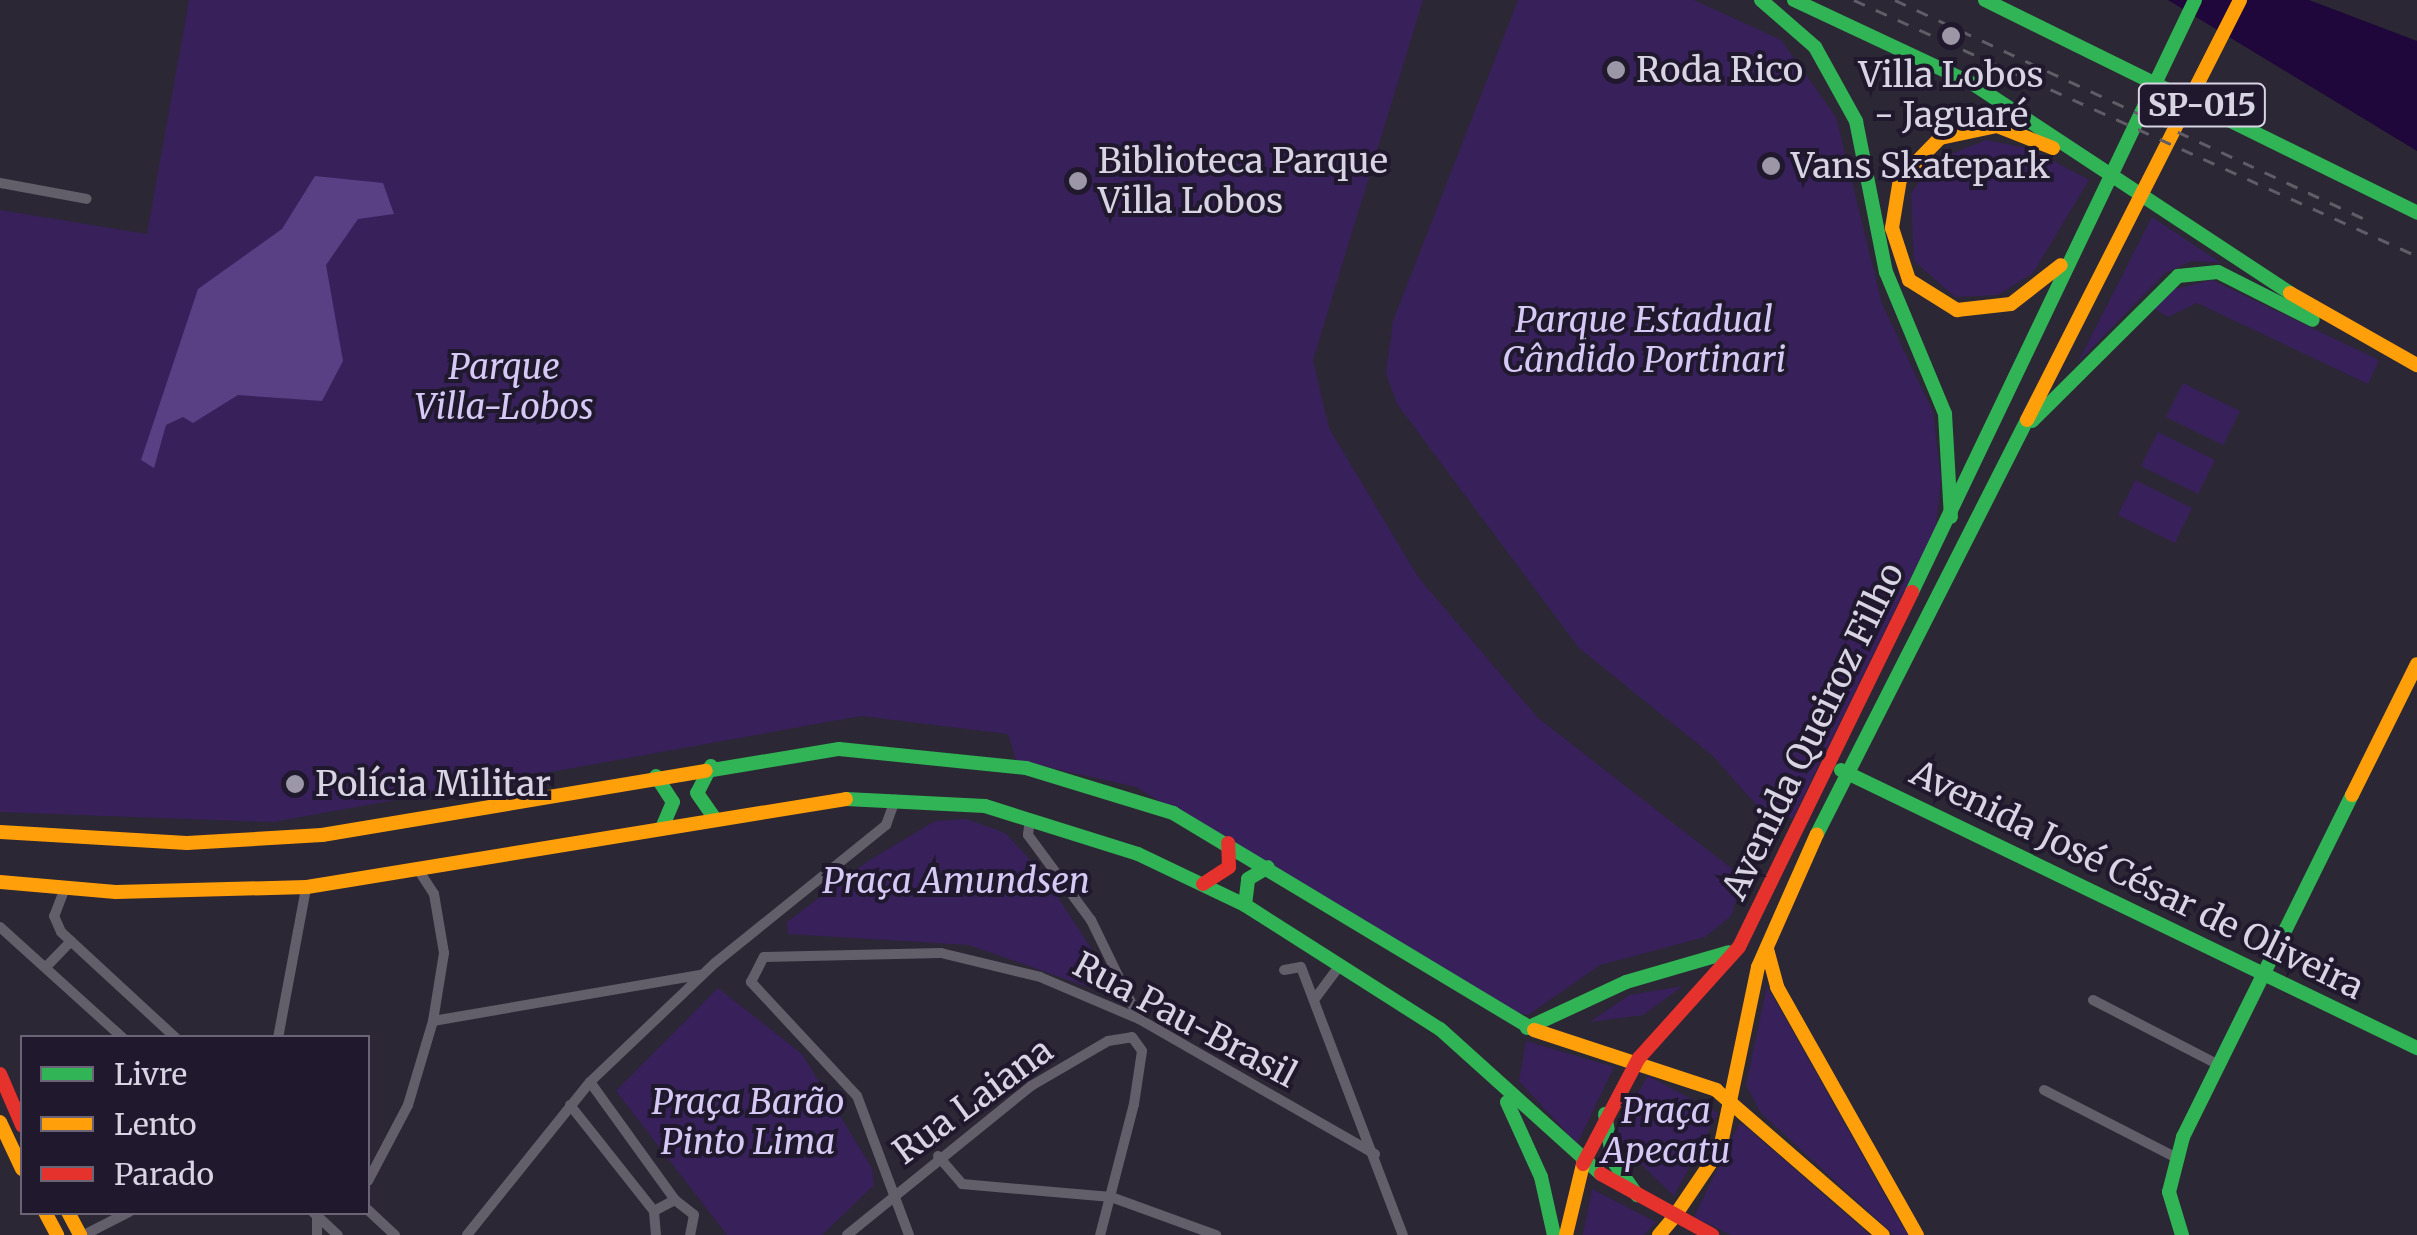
<!DOCTYPE html>
<meta charset="utf-8">
<style>
body{margin:0}
#map{position:relative;width:2417px;height:1235px;overflow:hidden;background:#2b2734;font-family:Merriweather,serif}
div>[style]{position:absolute}
.green>*{inset:0;background:#38205b}
.forest>*{inset:0;background:#593f84}
.water>*{inset:0;background:#1f063b}
.street>*{height:10px;margin:-5px;padding:0 5px;transform-origin:5px;border-radius:5px;background:#625f6a}
.fast>*{height:14px;margin:-7px;padding:0 7px;transform-origin:7px;border-radius:7px;background:#30b455}
.slow>*{height:14px;margin:-7px;padding:0 7px;transform-origin:7px;border-radius:7px;background:#ff9f0a}
.jam>*{height:14px;margin:-7px;padding:0 7px;transform-origin:7px;border-radius:7px;background:#e5322d}
.rail>*{height:2.5px;margin-top:-1.25px;transform-origin:0;background:repeating-linear-gradient(90deg,#615d67 0 12px,transparent 0 24px)}
.dots>*{width:28px;height:28px;translate:-50% -50%;box-sizing:border-box;border:5px solid #20192e;border-radius:50%}
span{translate:-50% -50%;white-space:nowrap;text-align:center;line-height:1.15;-webkit-text-stroke:8px #20192e;paint-order:stroke}
.shield-label span{padding:2px 8px;background:#20192e;border:2px solid;border-radius:8px;-webkit-text-stroke-width:0}
.shield-label{font-size:32px;color:#d8d4e3;font-weight:700}
.poi-label{font-size:35px;color:#d8d4e3}
.left{translate:0 -50%;text-align:left}
.park-label{font-size:35px;color:#d6c9f5;font-style:italic}
.street-label{font-size:35px;color:#d8d4e3}
.legend{position:absolute;left:20px;top:1035px;width:350px;height:180px;box-sizing:border-box;background:#20192e;border:2px solid #6a6476;margin:0;padding:12px 18px;list-style:none;font-size:30px;color:#d8d4e3}
.legend li{display:flex;align-items:center;gap:20px;height:50px}
.legend b{width:50px;border:2px solid #6a6476}
</style>
<div id="map">
<div class="green">
<div style="clip-path:polygon(189px 0,1423px 0,1313px 360px,1329px 428px,1418px 577px,1538px 718px,1731px 868px,1739px 890px,1731px 916px,1705px 937px,1600px 965px,1528px 1015px,1504px 1010px,1136px 787px,1016px 760px,1008px 734px,861px 716px,273px 822px,0 812px,0 210px,147px 234px)"></div>
<div style="clip-path:polygon(1518px 0,1694px 0,1781px 40px,1836px 117px,1882px 304px,1933px 412px,1941px 480px,1936px 526px,1793px 818px,1766px 816px,1713px 756px,1579px 648px,1397px 404px,1386px 373px,1393px 321px)"></div>
<div style="clip-path:polygon(1986px 140px,2031px 149px,2089px 180px,2033px 273px,1998px 295px,1955px 297px,1914px 261px,1911px 193px,1936px 160px)"></div>
<div style="clip-path:polygon(2152px 217px,2221px 263px,2192px 261px,2165px 273px,2078px 362px)"></div>
<div style="clip-path:polygon(2212px 280px,2379px 360px,2368px 384px,2197px 303px,2168px 317px,2152px 307px,2167px 291px)"></div>
<div style="clip-path:polygon(2183px 383px,2240px 411px,2223px 445px,2166px 417px)"></div>
<div style="clip-path:polygon(2158px 432px,2215px 460px,2198px 494px,2141px 466px)"></div>
<div style="clip-path:polygon(2135px 480px,2192px 508px,2175px 543px,2118px 515px)"></div>
<div style="clip-path:polygon(966px 819px,1005px 833px,1040px 870px,1125px 1000px,969px 945px,788px 934px,787px 922px,868px 861px,935px 821px)"></div>
<div style="clip-path:polygon(1683px 986px,1643px 1015px,1590px 1022px,1629px 995px)"></div>
<div style="clip-path:polygon(1767px 986px,1901px 1224px,1909px 1235px,1894px 1235px,1761px 1113px,1746px 1085px)"></div>
<div style="clip-path:polygon(718px 988px,802px 1054px,872px 1168px,874px 1185px,822px 1235px,727px 1235px,616px 1091px)"></div>
<div style="clip-path:polygon(1526px 1041px,1614px 1067px,1577px 1144px,1519px 1081px)"></div>
<div style="clip-path:polygon(1648px 1076px,1718px 1113px,1674px 1196px,1619px 1143px,1619px 1123px)"></div>
<div style="clip-path:polygon(1739px 1124px,1744px 1125px,1870px 1235px,1731px 1235px,1694px 1217px)"></div>
<div style="clip-path:polygon(1592px 1189px,1656px 1222px,1644px 1235px,1583px 1235px)"></div>
</div>
<div class="forest">
<div style="clip-path:polygon(315px 176px,383px 183px,394px 214px,358px 219px,326px 265px,343px 361px,322px 401px,238px 395px,193px 423px,183px 417px,166px 425px,154px 468px,141px 460px,198px 289px,282px 229px)"></div>
</div>
<div class="water">
<div style="clip-path:polygon(2168px 0,2309px 0,2417px 41px,2417px 151px)"></div>
</div>
<div class="street">
<div style="left:0;top:183px;width:88px;rotate:10.4deg"></div>
<div style="left:1030px;top:820px;width:15px;rotate:98deg"></div>
<div style="left:1028px;top:835px;width:106px;rotate:53.5deg"></div>
<div style="left:1091px;top:920px;width:110px;rotate:64.1deg"></div>
<div style="left:65px;top:888px;width:30px;rotate:111deg"></div>
<div style="left:54px;top:916px;width:17px;rotate:66deg"></div>
<div style="left:61px;top:932px;width:156px;rotate:42.7deg"></div>
<div style="left:0;top:927px;width:166px;rotate:42.1deg"></div>
<div style="left:46px;top:967px;width:36px;rotate:-46deg"></div>
<div style="left:1284px;top:970px;width:17px;rotate:-10deg"></div>
<div style="left:1301px;top:967px;width:287px;rotate:69.2deg"></div>
<div style="left:1314px;top:1000px;width:44px;rotate:-53.4deg"></div>
<div style="left:2093px;top:1000px;width:142px;rotate:27.3deg"></div>
<div style="left:433px;top:1021px;width:271px;rotate:-9.8deg"></div>
<div style="left:278px;top:1038px;width:153px;rotate:-79.4deg"></div>
<div style="left:590px;top:1082px;width:145px;rotate:54.2deg"></div>
<div style="left:2044px;top:1090px;width:147px;rotate:27.1deg"></div>
<div style="left:570px;top:1105px;width:135px;rotate:51.6deg"></div>
<div style="left:938px;top:1156px;width:37px;rotate:49deg"></div>
<div style="left:962px;top:1184px;width:150px;rotate:5deg"></div>
<div style="left:1111px;top:1197px;width:112px;rotate:19.9deg"></div>
<div style="left:368px;top:1181px;width:86px;rotate:-62.2deg"></div>
<div style="left:408px;top:1105px;width:88px;rotate:-73.4deg"></div>
<div style="left:433px;top:1021px;width:69px;rotate:-80.8deg"></div>
<div style="left:444px;top:953px;width:60px;rotate:-99.6deg"></div>
<div style="left:434px;top:894px;width:27px;rotate:-123deg"></div>
<div style="left:368px;top:1210px;width:37px;rotate:43deg"></div>
<div style="left:313px;top:1212px;width:34px;rotate:43deg"></div>
<div style="left:84px;top:1235px;width:51px;rotate:-27.1deg"></div>
<div style="left:317px;top:1235px;width:18px;rotate:-90deg"></div>
<div style="left:467px;top:1235px;width:196px;rotate:-51.2deg"></div>
<div style="left:590px;top:1082px;width:173px;rotate:-43.6deg"></div>
<div style="left:715px;top:963px;width:220px;rotate:-38.9deg"></div>
<div style="left:886px;top:825px;width:27px;rotate:-70deg"></div>
<div style="left:656px;top:1235px;width:24px;rotate:-95deg"></div>
<div style="left:654px;top:1211px;width:24px;rotate:-28deg"></div>
<div style="left:675px;top:1200px;width:24px;rotate:38deg"></div>
<div style="left:694px;top:1215px;width:20px;rotate:101deg"></div>
<div style="left:847px;top:1235px;width:237px;rotate:-39deg"></div>
<div style="left:1031px;top:1086px;width:89px;rotate:-30.3deg"></div>
<div style="left:1108px;top:1041px;width:24px;rotate:-9deg"></div>
<div style="left:1132px;top:1037px;width:17px;rotate:54deg"></div>
<div style="left:1142px;top:1051px;width:54px;rotate:98.6deg"></div>
<div style="left:1134px;top:1104px;width:135px;rotate:104.5deg"></div>
<div style="left:909px;top:1235px;width:148px;rotate:-110.5deg"></div>
<div style="left:857px;top:1096px;width:156px;rotate:-132.9deg"></div>
<div style="left:751px;top:982px;width:28px;rotate:-63deg"></div>
<div style="left:764px;top:957px;width:177px;rotate:-1.3deg"></div>
<div style="left:941px;top:953px;width:102px;rotate:13.6deg"></div>
<div style="left:1040px;top:977px;width:108px;rotate:23deg"></div>
<div style="left:1139px;top:1019px;width:272px;rotate:29.8deg"></div>
</div>
<div class="fast">
<div style="left:1761px;top:0;width:72px;rotate:41deg"></div>
<div style="left:1815px;top:47px;width:85px;rotate:61deg"></div>
<div style="left:1856px;top:121px;width:154px;rotate:78.8deg"></div>
<div style="left:1886px;top:272px;width:154px;rotate:67.4deg"></div>
<div style="left:1945px;top:414px;width:103px;rotate:86.7deg"></div>
<div style="left:1794px;top:0;width:198px;rotate:25.1deg"></div>
<div style="left:1973px;top:84px;width:380px;rotate:33.4deg"></div>
<div style="left:1985px;top:0;width:482px;rotate:26.2deg"></div>
<div style="left:2032px;top:421px;width:206px;rotate:-44.8deg"></div>
<div style="left:2178px;top:276px;width:40px;rotate:-5.7deg"></div>
<div style="left:2218px;top:272px;width:106px;rotate:26.8deg"></div>
<div style="left:1912px;top:592px;width:656px;rotate:-64.45deg"></div>
<div style="left:711px;top:766px;width:30px;rotate:117deg"></div>
<div style="left:697px;top:793px;width:28px;rotate:55deg"></div>
<div style="left:1841px;top:770px;width:640px;rotate:25.76deg"></div>
<div style="left:706px;top:771px;width:135px;rotate:-9.4deg"></div>
<div style="left:839px;top:749px;width:188px;rotate:5.8deg"></div>
<div style="left:1026px;top:768px;width:154px;rotate:17deg"></div>
<div style="left:1173px;top:813px;width:421px;rotate:31deg"></div>
<div style="left:656px;top:776px;width:31px;rotate:57deg"></div>
<div style="left:673px;top:802px;width:26px;rotate:113deg"></div>
<div style="left:846px;top:799px;width:139px;rotate:2.9deg"></div>
<div style="left:985px;top:806px;width:160px;rotate:17.4deg"></div>
<div style="left:1138px;top:854px;width:119px;rotate:25.5deg"></div>
<div style="left:1245px;top:905px;width:231px;rotate:32.5deg"></div>
<div style="left:1440px;top:1029px;width:217px;rotate:42deg"></div>
<div style="left:1817px;top:834px;width:464px;rotate:-63.1deg"></div>
<div style="left:1245px;top:905px;width:26px;rotate:-83deg"></div>
<div style="left:1248px;top:879px;width:23px;rotate:-31deg"></div>
<div style="left:1527px;top:1028px;width:109px;rotate:-24.9deg"></div>
<div style="left:1626px;top:982px;width:107px;rotate:-16.2deg"></div>
<div style="left:1507px;top:1102px;width:82px;rotate:65.6deg"></div>
<div style="left:1541px;top:1177px;width:59px;rotate:77.4deg"></div>
<div style="left:1605px;top:1114px;width:48px;rotate:80.3deg"></div>
<div style="left:1613px;top:1161px;width:42px;rotate:54.8deg"></div>
<div style="left:2182px;top:1235px;width:45px;rotate:-106.8deg"></div>
<div style="left:2169px;top:1192px;width:57px;rotate:-75.7deg"></div>
<div style="left:2183px;top:1137px;width:381px;rotate:-63.7deg"></div>
</div>
<div class="slow">
<div style="left:2053px;top:148px;width:60px;rotate:-158.6deg"></div>
<div style="left:1997px;top:126px;width:58px;rotate:168.1deg"></div>
<div style="left:1940px;top:138px;width:57px;rotate:134.3deg"></div>
<div style="left:1900px;top:179px;width:50px;rotate:99.3deg"></div>
<div style="left:1892px;top:228px;width:55px;rotate:71.9deg"></div>
<div style="left:1909px;top:280px;width:57px;rotate:32deg"></div>
<div style="left:1957px;top:310px;width:54px;rotate:-6.3deg"></div>
<div style="left:2011px;top:304px;width:63px;rotate:-38deg"></div>
<div style="left:2290px;top:293px;width:146px;rotate:29.6deg"></div>
<div style="left:2027px;top:420px;width:471px;rotate:-63.1deg"></div>
<div style="left:2352px;top:795px;width:146px;rotate:-63.6deg"></div>
<div style="left:0;top:832px;width:187px;rotate:3.4deg"></div>
<div style="left:187px;top:843px;width:135px;rotate:-3.4deg"></div>
<div style="left:322px;top:835px;width:389px;rotate:-9.5deg"></div>
<div style="left:0;top:882px;width:116px;rotate:4.9deg"></div>
<div style="left:116px;top:892px;width:191px;rotate:-1.5deg"></div>
<div style="left:307px;top:887px;width:546px;rotate:-9.27deg"></div>
<div style="left:1767px;top:949px;width:39px;rotate:75deg"></div>
<div style="left:1777px;top:987px;width:285px;rotate:60.6deg"></div>
<div style="left:1534px;top:1030px;width:192px;rotate:18.2deg"></div>
<div style="left:1716px;top:1090px;width:221px;rotate:41deg"></div>
<div style="left:0;top:1122px;width:52px;rotate:64.9deg"></div>
<div style="left:45px;top:1212px;width:26px;rotate:62deg"></div>
<div style="left:68px;top:1212px;width:26px;rotate:62deg"></div>
<div style="left:1674px;top:1217px;width:82px;rotate:-55.9deg"></div>
<div style="left:1720px;top:1149px;width:186px;rotate:-78.2deg"></div>
<div style="left:1758px;top:967px;width:145px;rotate:-66.1deg"></div>
<div style="left:1566px;top:1235px;width:73px;rotate:-76.5deg"></div>
<div style="left:1659px;top:1235px;width:23px;rotate:-50deg"></div>
</div>
<div class="jam">
<div style="left:1203px;top:884px;width:31px;rotate:-33deg"></div>
<div style="left:1229px;top:867px;width:24px;rotate:-92deg"></div>
<div style="left:0;top:1074px;width:56px;rotate:66.7deg"></div>
<div style="left:1583px;top:1164px;width:120px;rotate:-62.2deg"></div>
<div style="left:1639px;top:1058px;width:149px;rotate:-48deg"></div>
<div style="left:1739px;top:947px;width:395px;rotate:-64deg"></div>
<div style="left:1601px;top:1174px;width:127px;rotate:28.8deg"></div>
</div>
<div class="rail">
<div style="left:1854px;top:0;width:618px;rotate:24.45deg"></div>
<div style="left:1895px;top:0;width:521px;rotate:24.99deg"></div>
</div>
<div class="dots">
<div style="left:1951px;top:36px;background:#9b97a6"></div>
<div style="left:1616px;top:70px;background:#9b97a6"></div>
<div style="left:1771px;top:166px;background:#9b97a6"></div>
<div style="left:1078px;top:181px;background:#9b97a6"></div>
<div style="left:295px;top:784px;background:#9b97a6"></div>
</div>
<div class="shield-label">
<span style="left:2202px;top:105px">SP-015</span>
</div>
<div class="poi-label">
<span class="left" style="left:1636px;top:70px">Roda Rico</span>
<span style="left:1951px;top:95px">Villa Lobos<br>- Jaguaré</span>
<span class="left" style="left:1098px;top:181px">Biblioteca Parque<br>Villa Lobos</span>
<span class="left" style="left:1791px;top:166px">Vans Skatepark</span>
<span class="left" style="left:315px;top:784px">Polícia Militar</span>
</div>
<div class="park-label">
<span style="left:1644px;top:340px">Parque Estadual<br>Cândido Portinari</span>
<span style="left:504px;top:387px">Parque<br>Villa-Lobos</span>
<span style="left:956px;top:881px">Praça Amundsen</span>
<span style="left:748px;top:1122px">Praça Barão<br>Pinto Lima</span>
<span style="left:1666px;top:1131px">Praça<br>Apecatu</span>
</div>
<div class="street-label">
<span style="left:1813px;top:731px;rotate:-64deg">Avenida Queiroz Filho</span>
<span style="left:2137px;top:880px;rotate:26deg">Avenida José César de Oliveira</span>
<span style="left:1185px;top:1020px;rotate:28deg">Rua Pau-Brasil</span>
<span style="left:973px;top:1101px;rotate:-36deg">Rua Laiana</span>
</div>
<ul class="legend">
<li><b style="height:12px;background:#30b455"></b>Livre</li>
<li><b style="height:12px;background:#ff9f0a"></b>Lento</li>
<li><b style="height:12px;background:#e5322d"></b>Parado</li>
</ul>
</div>
